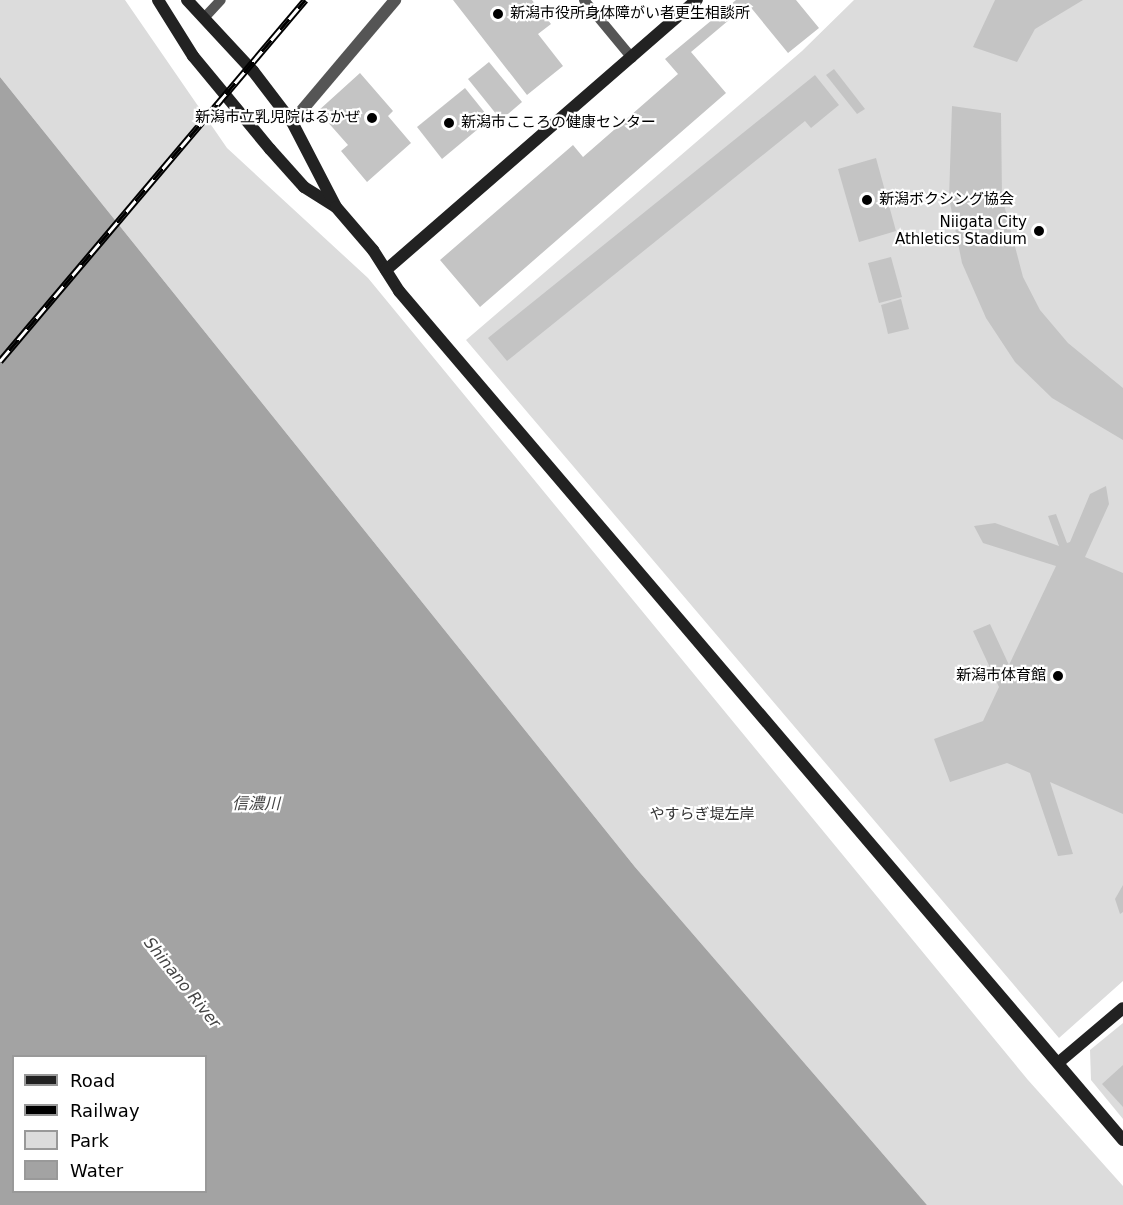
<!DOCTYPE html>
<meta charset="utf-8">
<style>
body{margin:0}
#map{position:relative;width:1123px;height:1205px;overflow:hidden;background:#fff;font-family:"DejaVu Sans","Noto Sans JP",sans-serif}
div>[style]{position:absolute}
.green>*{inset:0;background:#dcdcdc}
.water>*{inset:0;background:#a3a3a3}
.building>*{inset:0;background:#c4c4c4}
.lane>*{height:10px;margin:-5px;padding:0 5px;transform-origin:5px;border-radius:5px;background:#555}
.street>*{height:12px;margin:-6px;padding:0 6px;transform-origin:6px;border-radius:6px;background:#555}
.secondary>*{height:12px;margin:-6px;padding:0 6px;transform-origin:6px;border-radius:6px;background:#222}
.rail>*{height:7px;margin-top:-3.5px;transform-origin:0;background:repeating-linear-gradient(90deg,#fff 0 14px,#000 0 28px);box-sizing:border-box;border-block:2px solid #000}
.dots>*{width:16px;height:16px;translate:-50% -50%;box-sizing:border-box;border:3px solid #fff;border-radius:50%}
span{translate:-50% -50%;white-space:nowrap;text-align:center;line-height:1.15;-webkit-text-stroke:4.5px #fff;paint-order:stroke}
.poi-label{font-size:15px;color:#000}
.left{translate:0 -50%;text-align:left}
.right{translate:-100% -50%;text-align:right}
.park-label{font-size:15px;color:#333}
.water-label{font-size:16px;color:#444;font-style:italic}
.legend{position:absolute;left:12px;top:1055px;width:195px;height:138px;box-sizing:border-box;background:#fff;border:2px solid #999;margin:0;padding:8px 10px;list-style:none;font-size:18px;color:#000}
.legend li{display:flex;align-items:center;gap:12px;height:30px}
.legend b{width:30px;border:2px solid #999}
</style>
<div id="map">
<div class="green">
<div style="clip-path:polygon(0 0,125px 0,227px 148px,368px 278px,1028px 1080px,1123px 1186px,1123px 1205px,927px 1205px,635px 867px,0 77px)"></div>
<div style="clip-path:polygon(854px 0,1123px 0,1123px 981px,1059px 1038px,466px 340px,802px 51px)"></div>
<div style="clip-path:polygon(1123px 1023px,1123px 1119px,1091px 1080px,1090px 1050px)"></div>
</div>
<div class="water">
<div style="clip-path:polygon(evenodd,0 77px,635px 867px,927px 1205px,0 1205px,0 77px,14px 1056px,206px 1056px,206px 1192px,14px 1192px,14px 1056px)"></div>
</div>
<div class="building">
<div style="clip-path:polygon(453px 0,532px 0,551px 24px,538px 34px,563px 66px,527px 95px)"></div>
<div style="clip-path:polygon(736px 0,796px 0,819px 28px,788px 53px,748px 4px,691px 52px,726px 93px,480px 307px,440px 260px,573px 145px,583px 157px,678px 74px,665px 59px)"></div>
<div style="clip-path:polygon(995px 0,1083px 0,1035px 29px,1017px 62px,973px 47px)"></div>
<div style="clip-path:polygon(489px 62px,522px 102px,501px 120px,468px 79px)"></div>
<div style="clip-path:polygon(834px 69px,865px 109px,857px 114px,826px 75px)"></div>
<div style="clip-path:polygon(360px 73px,393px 111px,388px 116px,411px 143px,367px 182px,341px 151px,348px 145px,318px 111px)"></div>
<div style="clip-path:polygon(815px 75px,839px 105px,811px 128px,805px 121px,507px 361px,488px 338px)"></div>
<div style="clip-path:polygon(465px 88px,490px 119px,442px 159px,417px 127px)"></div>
<div style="clip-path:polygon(952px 106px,1001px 113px,1002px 197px,1023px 277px,1040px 310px,1068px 343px,1123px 388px,1123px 440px,1052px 398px,1015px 362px,986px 318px,962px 263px,949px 198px)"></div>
<div style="clip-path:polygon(876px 158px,896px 231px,859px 242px,838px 169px)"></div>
<div style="clip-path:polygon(891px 257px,902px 297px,879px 303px,868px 263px)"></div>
<div style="clip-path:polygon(901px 299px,909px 329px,888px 334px,881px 305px)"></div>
<div style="clip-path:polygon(1106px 486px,1109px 504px,1085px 557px,1123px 573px,1123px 814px,1050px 782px,1073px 854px,1058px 856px,1030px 773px,1007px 763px,950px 782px,934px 739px,983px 721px,999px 687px,973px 631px,990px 624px,1009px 665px,1056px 566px,983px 543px,974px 526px,995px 523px,1059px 546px,1048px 516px,1056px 514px,1067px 543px,1070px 542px,1090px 494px)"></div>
<div style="clip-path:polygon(1123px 885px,1123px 912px,1120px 914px,1115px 899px)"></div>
<div style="clip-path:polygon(1123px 1065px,1123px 1107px,1102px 1084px)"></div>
</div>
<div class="lane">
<div style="left:584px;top:0;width:75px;rotate:50.4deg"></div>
<div style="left:205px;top:17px;width:23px;rotate:-47deg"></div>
</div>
<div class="street">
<div style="left:292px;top:122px;width:160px;rotate:-49.8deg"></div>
</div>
<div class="secondary">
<div style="left:158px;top:0;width:66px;rotate:58deg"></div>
<div style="left:193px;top:56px;width:121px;rotate:50.4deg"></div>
<div style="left:270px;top:149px;width:51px;rotate:48.2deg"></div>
<div style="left:304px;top:187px;width:36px;rotate:32deg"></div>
<div style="left:187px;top:0;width:97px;rotate:47.1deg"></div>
<div style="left:253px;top:71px;width:64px;rotate:52.6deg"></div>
<div style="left:292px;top:122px;width:96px;rotate:62.6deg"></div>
<div style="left:336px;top:207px;width:57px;rotate:49.3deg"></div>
<div style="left:373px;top:250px;width:49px;rotate:57.6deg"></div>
<div style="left:399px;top:291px;width:1116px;rotate:49.54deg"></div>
<div style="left:386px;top:270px;width:412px;rotate:-41deg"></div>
<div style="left:1058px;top:1063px;width:85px;rotate:-40.2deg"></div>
</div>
<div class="rail">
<div style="left:0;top:361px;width:473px;rotate:-49.8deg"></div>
</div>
<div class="dots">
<div style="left:498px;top:14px;background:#000"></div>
<div style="left:372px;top:118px;background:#000"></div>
<div style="left:449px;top:123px;background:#000"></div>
<div style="left:867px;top:200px;background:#000"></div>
<div style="left:1039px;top:231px;background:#000"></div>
<div style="left:1058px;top:676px;background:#000"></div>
</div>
<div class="poi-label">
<span class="left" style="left:510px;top:14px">新潟市役所身体障がい者更生相談所</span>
<span class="right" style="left:360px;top:118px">新潟市立乳児院はるかぜ</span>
<span class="left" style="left:461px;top:123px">新潟市こころの健康センター</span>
<span class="left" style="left:879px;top:200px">新潟ボクシング協会</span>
<span class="right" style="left:1027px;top:231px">Niigata City<br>Athletics Stadium</span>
<span class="right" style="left:1046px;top:676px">新潟市体育館</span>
</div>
<div class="park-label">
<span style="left:702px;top:815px">やすらぎ堤左岸</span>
</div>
<div class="water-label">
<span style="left:256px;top:804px">信濃川</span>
<span style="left:182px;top:983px;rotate:51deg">Shinano River</span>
</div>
<ul class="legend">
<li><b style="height:8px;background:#222"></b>Road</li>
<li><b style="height:8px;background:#000"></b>Railway</li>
<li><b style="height:16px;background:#dcdcdc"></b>Park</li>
<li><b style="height:16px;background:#a3a3a3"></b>Water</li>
</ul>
</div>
